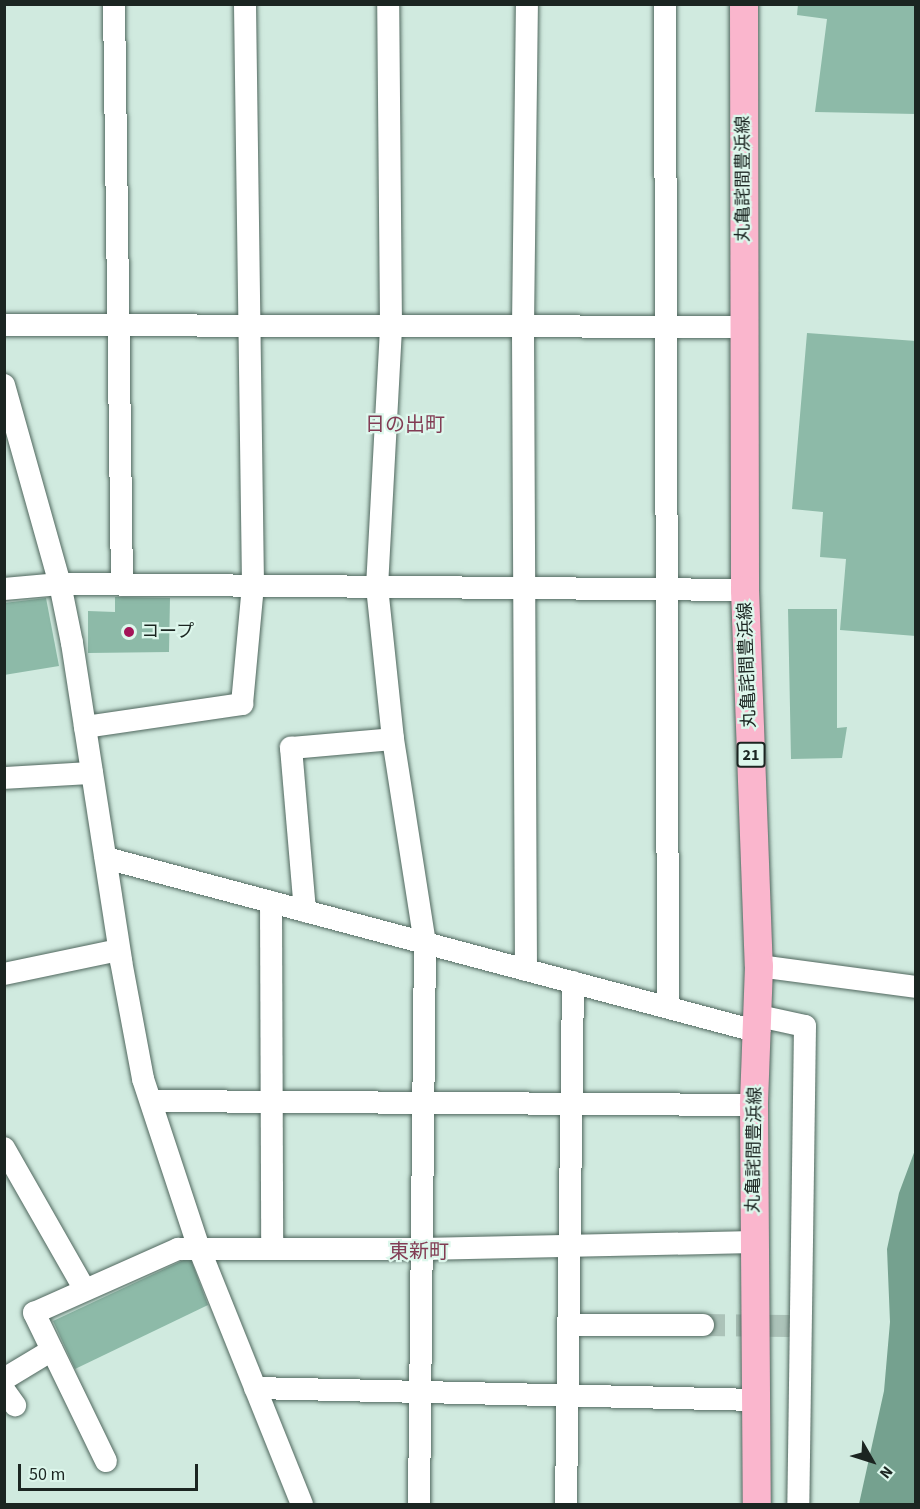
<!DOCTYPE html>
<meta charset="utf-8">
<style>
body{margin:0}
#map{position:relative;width:920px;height:1509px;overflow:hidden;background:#d0eadf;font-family:"Source Sans 3","Noto Sans JP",sans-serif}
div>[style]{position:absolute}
.water>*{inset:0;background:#75a18f}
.building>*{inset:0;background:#8dbaa8}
.minor-tunnel>*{height:22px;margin-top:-11px;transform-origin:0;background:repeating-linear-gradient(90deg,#acc3b9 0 22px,transparent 0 33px)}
.roads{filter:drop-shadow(0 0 2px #50675e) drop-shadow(0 0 2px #50675e)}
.minor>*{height:22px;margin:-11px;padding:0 11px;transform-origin:11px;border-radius:11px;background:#fff}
.major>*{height:28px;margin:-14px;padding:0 14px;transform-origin:14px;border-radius:14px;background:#fab6cd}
.dots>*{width:16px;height:16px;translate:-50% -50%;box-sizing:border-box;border:3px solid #ddf7ec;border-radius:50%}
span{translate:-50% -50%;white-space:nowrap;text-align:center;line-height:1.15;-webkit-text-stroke:4.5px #ddf7ec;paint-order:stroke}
.shield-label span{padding:2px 4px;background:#ddf7ec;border:2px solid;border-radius:4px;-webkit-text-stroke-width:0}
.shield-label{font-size:16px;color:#1b2521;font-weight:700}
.street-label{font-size:18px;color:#1b2521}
.poi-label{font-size:18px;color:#1b2521}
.left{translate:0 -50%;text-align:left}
.neighbourhood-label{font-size:20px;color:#823c54}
.frame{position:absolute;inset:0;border:6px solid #1b2521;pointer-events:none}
.north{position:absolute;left:842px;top:1431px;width:60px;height:60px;-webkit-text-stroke:4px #ddf7ec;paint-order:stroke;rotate:129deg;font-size:16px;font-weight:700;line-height:24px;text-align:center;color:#1b2521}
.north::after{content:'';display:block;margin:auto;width:21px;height:27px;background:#1b2521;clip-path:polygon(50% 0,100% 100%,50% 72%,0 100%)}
.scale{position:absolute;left:18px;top:1464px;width:180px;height:27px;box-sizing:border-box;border:3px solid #1b2521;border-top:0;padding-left:8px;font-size:18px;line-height:21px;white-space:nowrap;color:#1b2521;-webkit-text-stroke:4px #ddf7ec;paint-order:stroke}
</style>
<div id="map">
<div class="water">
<div style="clip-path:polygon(915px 1150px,915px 1504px,859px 1504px,884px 1391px,890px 1322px,887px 1249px,899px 1193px)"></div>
</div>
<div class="building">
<div style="clip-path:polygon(798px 4px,916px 4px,916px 114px,815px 112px,827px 19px,797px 15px)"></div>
<div style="clip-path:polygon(807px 333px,916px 341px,916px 636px,840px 630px,846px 559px,820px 557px,823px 512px,792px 509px)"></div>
<div style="clip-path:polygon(115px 597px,170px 598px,169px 652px,88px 653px,88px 611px,115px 612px)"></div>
<div style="clip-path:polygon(46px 598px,59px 666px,4px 675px,4px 603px)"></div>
<div style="clip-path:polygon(788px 609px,837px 609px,837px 728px,847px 727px,842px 758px,791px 759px)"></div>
<div style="clip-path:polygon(190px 1257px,208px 1305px,75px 1369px,53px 1321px)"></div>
</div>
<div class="minor-tunnel">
<div style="left:703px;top:1325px;width:87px;rotate:0.7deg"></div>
</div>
<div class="roads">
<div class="minor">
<div style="left:114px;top:4px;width:580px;rotate:89.21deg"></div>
<div style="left:665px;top:4px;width:1003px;rotate:89.83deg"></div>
<div style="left:4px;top:325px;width:741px;rotate:0.15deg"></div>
<div style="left:4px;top:385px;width:207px;rotate:74.3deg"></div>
<div style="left:60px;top:584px;width:60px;rotate:78.5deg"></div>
<div style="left:72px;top:643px;width:322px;rotate:81.2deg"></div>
<div style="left:121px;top:961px;width:120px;rotate:79.4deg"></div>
<div style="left:143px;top:1079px;width:178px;rotate:71.7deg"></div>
<div style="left:199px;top:1248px;width:276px;rotate:68.1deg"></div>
<div style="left:4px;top:589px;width:56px;rotate:-5.1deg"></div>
<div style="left:60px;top:584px;width:685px;rotate:0.5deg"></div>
<div style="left:85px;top:727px;width:159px;rotate:-8.3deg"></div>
<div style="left:242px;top:704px;width:120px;rotate:-84.7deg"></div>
<div style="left:253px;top:585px;width:581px;rotate:-90.79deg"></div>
<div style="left:393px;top:739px;width:206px;rotate:81.1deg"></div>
<div style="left:425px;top:943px;width:561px;rotate:90.61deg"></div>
<div style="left:4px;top:778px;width:88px;rotate:-3.3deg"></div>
<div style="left:106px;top:858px;width:676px;rotate:14.92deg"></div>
<div style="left:271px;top:902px;width:347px;rotate:89.8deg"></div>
<div style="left:305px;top:911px;width:164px;rotate:-94.9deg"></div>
<div style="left:291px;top:748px;width:102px;rotate:-5deg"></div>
<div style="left:393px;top:739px;width:153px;rotate:-96deg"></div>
<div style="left:377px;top:587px;width:261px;rotate:-86.9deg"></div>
<div style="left:391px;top:326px;width:322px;rotate:-90.5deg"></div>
<div style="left:759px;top:966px;width:158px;rotate:7.6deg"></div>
<div style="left:526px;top:970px;width:644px;rotate:-90.27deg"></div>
<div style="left:523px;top:326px;width:322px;rotate:-89.3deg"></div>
<div style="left:4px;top:974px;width:117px;rotate:-11.8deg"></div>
<div style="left:759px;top:1016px;width:47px;rotate:12.3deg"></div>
<div style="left:805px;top:1026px;width:478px;rotate:90.8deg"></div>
<div style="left:151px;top:1101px;width:603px;rotate:0.38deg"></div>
<div style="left:4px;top:1148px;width:163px;rotate:60.3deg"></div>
<div style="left:569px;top:1325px;width:134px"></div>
<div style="left:4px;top:1379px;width:56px;rotate:-31.1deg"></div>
<div style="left:255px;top:1388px;width:501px;rotate:1.37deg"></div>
<div style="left:4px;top:1390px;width:19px;rotate:54deg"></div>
<div style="left:106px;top:1461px;width:165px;rotate:-115.9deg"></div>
<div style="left:34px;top:1313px;width:158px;rotate:-24deg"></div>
<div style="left:178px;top:1249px;width:244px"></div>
<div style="left:422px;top:1249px;width:332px;rotate:-1.2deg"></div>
<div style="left:566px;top:1504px;width:522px;rotate:-89.23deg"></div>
</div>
<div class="major">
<div style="left:744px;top:4px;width:586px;rotate:89.9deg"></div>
<div style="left:745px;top:590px;width:376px;rotate:87.9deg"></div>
<div style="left:759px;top:966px;width:139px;rotate:92.1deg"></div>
<div style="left:754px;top:1105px;width:399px;rotate:89.6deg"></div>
</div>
</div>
<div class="dots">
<div style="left:129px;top:632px;background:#a41458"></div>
</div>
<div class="shield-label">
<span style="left:751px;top:755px">21</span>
</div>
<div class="street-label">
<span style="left:744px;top:179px;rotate:-90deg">丸亀詫間豊浜線</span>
<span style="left:748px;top:665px;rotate:-92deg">丸亀詫間豊浜線</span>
<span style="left:755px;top:1150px;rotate:-89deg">丸亀詫間豊浜線</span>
</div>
<div class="poi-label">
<span class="left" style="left:141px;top:632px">コープ</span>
</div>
<div class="neighbourhood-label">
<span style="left:405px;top:425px">日の出町</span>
<span style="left:419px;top:1252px">東新町</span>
</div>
<div class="frame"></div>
<div class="north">N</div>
<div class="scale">50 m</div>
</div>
